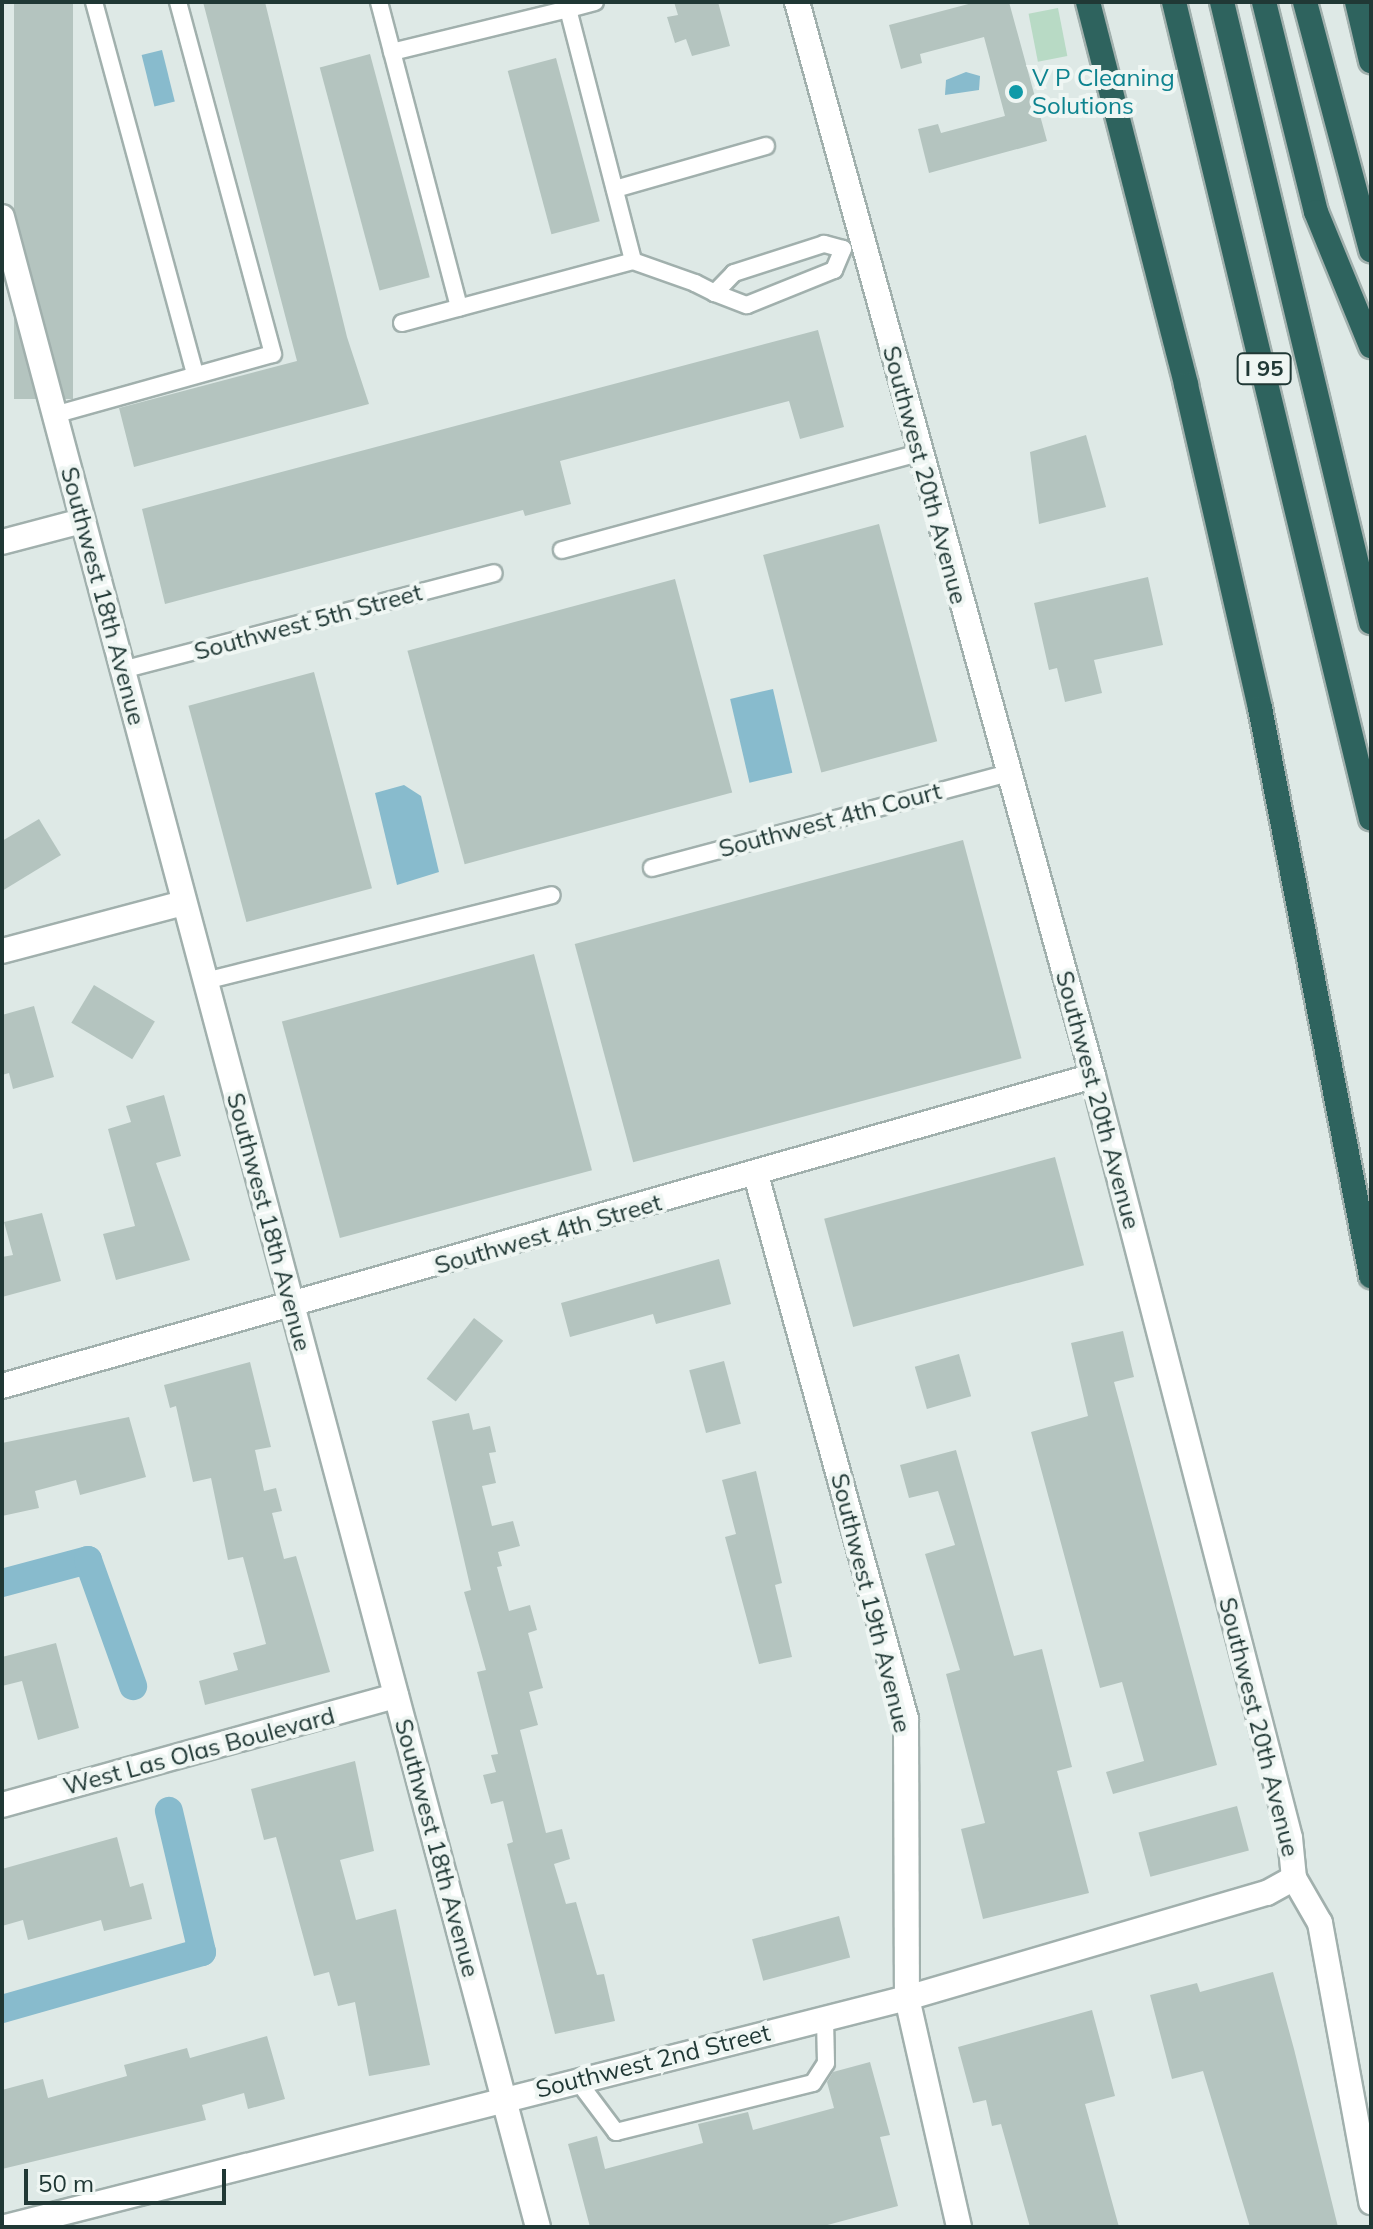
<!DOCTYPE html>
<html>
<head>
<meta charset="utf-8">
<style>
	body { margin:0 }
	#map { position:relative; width:1373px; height:2229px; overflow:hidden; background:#dee9e6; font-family:Mulish,sans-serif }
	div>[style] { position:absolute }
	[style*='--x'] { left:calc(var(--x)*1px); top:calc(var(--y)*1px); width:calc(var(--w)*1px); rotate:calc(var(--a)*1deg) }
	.green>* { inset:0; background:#b8dac5; transform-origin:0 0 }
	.water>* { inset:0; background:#88bbcd; transform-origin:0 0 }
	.canal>* { height:28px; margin:-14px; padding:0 14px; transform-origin:14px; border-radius:14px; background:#88bbcd }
	.building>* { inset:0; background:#b4c4bf; transform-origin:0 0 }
	.roads { filter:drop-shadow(2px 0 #a1b0ad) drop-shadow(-2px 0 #a1b0ad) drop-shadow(0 2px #a1b0ad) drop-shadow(0 -2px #a1b0ad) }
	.lane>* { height:16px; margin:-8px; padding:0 8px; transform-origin:8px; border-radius:8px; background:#fff }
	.street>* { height:24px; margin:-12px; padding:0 12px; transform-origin:12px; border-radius:12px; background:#fff }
	.highway>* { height:24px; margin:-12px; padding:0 12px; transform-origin:12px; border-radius:12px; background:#2e635e }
	.dots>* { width:22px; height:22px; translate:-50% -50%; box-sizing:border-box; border:4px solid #eff6f3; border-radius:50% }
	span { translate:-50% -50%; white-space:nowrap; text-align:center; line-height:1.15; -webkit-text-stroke:8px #eff6f3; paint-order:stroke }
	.shield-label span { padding:2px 6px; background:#eff6f3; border:2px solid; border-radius:6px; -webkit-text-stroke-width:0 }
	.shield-label { font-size:22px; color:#203835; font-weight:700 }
	.culture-label { font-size:24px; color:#0d838f }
	.left { translate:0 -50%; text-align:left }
	.street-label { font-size:24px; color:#203835 }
	.frame { position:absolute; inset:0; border:4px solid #203835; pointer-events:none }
	.scale { position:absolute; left:24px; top:2169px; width:202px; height:36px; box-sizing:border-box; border:4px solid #203835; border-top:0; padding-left:10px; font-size:24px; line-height:28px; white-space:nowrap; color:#203835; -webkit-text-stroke:6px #eff6f3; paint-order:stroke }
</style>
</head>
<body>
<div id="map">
	<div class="green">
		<i style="left:1058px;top:8px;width:49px;height:30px;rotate:79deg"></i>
	</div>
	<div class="water">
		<i style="left:162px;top:50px;width:53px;height:21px;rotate:76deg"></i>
		<i style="clip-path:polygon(966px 72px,980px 76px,979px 90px,945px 95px,946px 80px)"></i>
		<i style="left:773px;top:689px;width:86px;height:44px;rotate:77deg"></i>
		<i style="clip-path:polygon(404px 785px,421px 796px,439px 872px,397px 885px,375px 793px)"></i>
	</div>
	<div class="canal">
		<i style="--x:2;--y:1583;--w:89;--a:-15"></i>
		<i style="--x:88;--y:1560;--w:134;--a:70.3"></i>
		<i style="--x:2;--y:2009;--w:208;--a:-15.9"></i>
		<i style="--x:202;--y:1952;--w:145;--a:-103.2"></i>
	</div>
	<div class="building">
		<i style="left:14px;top:2px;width:59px;height:397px"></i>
		<i style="clip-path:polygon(203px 2px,265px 2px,347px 337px,369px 404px,134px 467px,119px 408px,297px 361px)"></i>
		<i style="clip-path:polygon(674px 2px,718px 2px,730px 46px,692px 56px,686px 39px,675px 43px,667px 17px,678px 15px)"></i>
		<i style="clip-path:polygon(976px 2px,1009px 2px,1047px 141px,929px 173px,918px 129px,938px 124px,941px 133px,1005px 116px,984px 37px,920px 54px,922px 63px,901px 69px,889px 25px)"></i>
		<i style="left:370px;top:54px;width:231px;height:52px;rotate:75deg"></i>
		<i style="left:556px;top:58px;width:169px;height:50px;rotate:75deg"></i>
		<i style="clip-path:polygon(818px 330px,844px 427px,800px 439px,789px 401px,560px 461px,571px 504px,525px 516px,523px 510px,165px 604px,142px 509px)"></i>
		<i style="clip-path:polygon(1086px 435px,1106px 507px,1039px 524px,1030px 452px)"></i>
		<i style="left:879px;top:524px;width:225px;height:120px;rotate:75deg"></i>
		<i style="clip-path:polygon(1148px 577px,1163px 645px,1094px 660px,1102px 693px,1065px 702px,1057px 668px,1049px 670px,1034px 603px)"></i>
		<i style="left:675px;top:579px;width:221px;height:277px;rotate:75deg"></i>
		<i style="left:314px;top:672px;width:224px;height:130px;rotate:75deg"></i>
		<i style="clip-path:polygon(39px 819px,61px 855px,2px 891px,2px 841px)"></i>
		<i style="left:963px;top:840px;width:226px;height:402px;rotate:75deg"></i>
		<i style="left:534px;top:954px;width:224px;height:261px;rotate:75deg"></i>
		<i style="left:94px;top:985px;width:71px;height:44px;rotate:31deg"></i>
		<i style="clip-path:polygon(34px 1006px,54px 1077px,13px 1089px,9px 1073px,2px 1075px,2px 1015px)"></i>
		<i style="clip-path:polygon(164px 1095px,181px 1156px,156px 1163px,190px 1260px,116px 1280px,103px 1234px,135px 1226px,108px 1129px,131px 1122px,126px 1106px)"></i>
		<i style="left:1055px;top:1157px;width:112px;height:239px;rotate:75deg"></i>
		<i style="clip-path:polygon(42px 1213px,61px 1281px,2px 1297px,2px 1257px,13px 1255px,4px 1222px)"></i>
		<i style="clip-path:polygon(719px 1259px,731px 1304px,656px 1324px,653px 1314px,570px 1337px,561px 1303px)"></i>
		<i style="left:474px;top:1318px;width:37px;height:77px;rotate:38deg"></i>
		<i style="clip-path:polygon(1123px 1331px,1134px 1377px,1114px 1382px,1217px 1765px,1113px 1794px,1106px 1772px,1144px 1761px,1122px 1682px,1100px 1688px,1031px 1432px,1088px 1416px,1071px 1343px)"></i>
		<i style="left:959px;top:1354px;width:44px;height:46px;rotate:74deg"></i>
		<i style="left:724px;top:1361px;width:65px;height:36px;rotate:75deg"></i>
		<i style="clip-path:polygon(250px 1362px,271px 1447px,255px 1450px,264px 1491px,276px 1488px,282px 1511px,272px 1513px,284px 1559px,296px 1556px,330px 1672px,205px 1705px,199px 1681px,238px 1670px,233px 1653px,266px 1644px,243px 1557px,228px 1560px,211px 1478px,193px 1482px,176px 1406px,170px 1408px,164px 1385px)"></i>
		<i style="clip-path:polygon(469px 1413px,473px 1430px,490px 1426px,496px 1452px,489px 1453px,496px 1483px,482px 1486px,492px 1526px,513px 1521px,520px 1546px,498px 1552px,502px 1566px,497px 1567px,509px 1611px,530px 1605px,537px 1630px,528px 1633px,543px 1688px,529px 1692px,538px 1725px,520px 1730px,546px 1833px,562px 1829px,570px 1859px,554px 1864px,566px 1904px,576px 1902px,597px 1975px,604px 1974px,615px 2021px,555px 2034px,507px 1844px,513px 1842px,503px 1801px,491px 1804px,483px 1775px,496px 1772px,491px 1755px,498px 1754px,477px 1672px,486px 1670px,464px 1592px,471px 1590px,432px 1421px)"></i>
		<i style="clip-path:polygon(129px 1417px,146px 1477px,80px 1495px,76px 1480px,35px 1491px,39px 1508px,2px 1516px,2px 1443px)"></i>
		<i style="clip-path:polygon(956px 1450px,1014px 1656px,1042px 1649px,1072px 1767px,1057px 1771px,1089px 1893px,983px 1919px,961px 1829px,985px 1823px,946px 1674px,960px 1670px,925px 1554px,955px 1545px,938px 1491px,909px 1498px,900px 1465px)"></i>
		<i style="clip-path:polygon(756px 1471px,782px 1583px,775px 1585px,792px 1657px,759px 1664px,725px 1537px,736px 1534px,722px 1480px)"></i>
		<i style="clip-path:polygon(56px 1643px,79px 1728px,38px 1740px,22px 1681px,2px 1686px,2px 1657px)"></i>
		<i style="clip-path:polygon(355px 1761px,374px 1851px,340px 1860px,356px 1920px,396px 1909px,430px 2065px,369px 2076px,355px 2002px,338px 2006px,329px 1972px,314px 1976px,276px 1837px,264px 1840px,251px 1789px)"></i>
		<i style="left:1237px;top:1806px;width:46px;height:102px;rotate:75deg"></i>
		<i style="clip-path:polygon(117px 1837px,130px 1887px,143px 1883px,152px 1919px,104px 1931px,101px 1920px,28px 1940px,23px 1920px,2px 1926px,2px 1869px)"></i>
		<i style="left:839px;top:1916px;width:43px;height:90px;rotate:75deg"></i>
		<i style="clip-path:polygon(1273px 1972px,1294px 2049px,1338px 2227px,1250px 2227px,1203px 2071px,1172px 2079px,1150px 1995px,1197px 1983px,1200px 1992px)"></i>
		<i style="clip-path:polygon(1092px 2010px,1115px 2096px,1085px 2104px,1119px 2227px,1030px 2227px,1001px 2124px,992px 2126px,986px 2100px,973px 2103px,958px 2047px)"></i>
		<i style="clip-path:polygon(267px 2036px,285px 2099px,248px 2109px,244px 2093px,202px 2105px,206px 2120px,2px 2169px,2px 2090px,43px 2079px,48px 2098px,127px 2076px,124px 2065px,187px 2048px,190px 2058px)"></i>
		<i style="clip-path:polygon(870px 2062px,890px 2135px,880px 2137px,898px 2206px,820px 2227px,590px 2227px,568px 2144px,597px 2136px,605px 2169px,703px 2143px,698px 2124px,748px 2112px,753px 2130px,834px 2108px,827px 2082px,833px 2072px)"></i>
	</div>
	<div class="roads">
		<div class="lane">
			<i style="--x:94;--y:2;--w:386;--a:74.8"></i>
			<i style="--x:379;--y:2;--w:316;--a:75.3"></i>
			<i style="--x:595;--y:2;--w:28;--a:165"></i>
			<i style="--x:568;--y:9;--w:260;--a:75.5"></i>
			<i style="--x:633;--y:261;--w:66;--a:19.5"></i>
			<i style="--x:695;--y:283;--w:22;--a:27"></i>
			<i style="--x:715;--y:293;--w:34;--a:21"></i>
			<i style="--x:747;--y:305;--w:94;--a:-21.9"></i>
			<i style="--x:834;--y:270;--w:23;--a:-67"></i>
			<i style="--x:843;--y:249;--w:20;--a:-165"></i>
			<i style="--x:824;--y:244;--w:95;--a:162.1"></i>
			<i style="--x:734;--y:273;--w:28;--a:134"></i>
			<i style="--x:392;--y:52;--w:181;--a:-13.7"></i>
			<i style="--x:615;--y:189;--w:157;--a:-15.9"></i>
			<i style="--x:402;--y:323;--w:239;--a:-15"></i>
			<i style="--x:54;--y:415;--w:227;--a:-15.6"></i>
			<i style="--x:273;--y:354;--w:365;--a:-105.1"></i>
			<i style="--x:562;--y:550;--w:369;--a:-15.2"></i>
			<i style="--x:122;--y:670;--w:384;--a:-14.6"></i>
			<i style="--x:652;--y:868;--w:368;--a:-14.9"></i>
			<i style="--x:205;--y:981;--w:357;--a:-13.9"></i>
			<i style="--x:577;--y:2080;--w:65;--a:53.1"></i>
			<i style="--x:616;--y:2132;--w:203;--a:-14"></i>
			<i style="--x:813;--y:2083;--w:24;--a:-57"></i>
			<i style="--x:826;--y:2063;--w:45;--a:-91.3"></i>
		</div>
		<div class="street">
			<i style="--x:797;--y:2;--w:1114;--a:74.59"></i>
			<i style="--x:1093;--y:1076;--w:787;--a:75.5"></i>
			<i style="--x:1290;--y:1838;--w:40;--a:84.3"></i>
			<i style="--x:1294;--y:1878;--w:52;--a:60"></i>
			<i style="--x:1320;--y:1923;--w:284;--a:79.6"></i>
			<i style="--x:2;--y:217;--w:2080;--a:75.07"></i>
			<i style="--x:2;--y:542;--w:83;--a:-14.7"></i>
			<i style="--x:2;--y:951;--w:188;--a:-14.8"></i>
			<i style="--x:756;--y:1175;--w:564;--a:74.58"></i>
			<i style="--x:906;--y:1719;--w:279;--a:89.8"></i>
			<i style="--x:907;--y:1998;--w:235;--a:77.2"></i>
			<i style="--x:2;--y:1386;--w:1134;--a:-15.86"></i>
			<i style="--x:2;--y:1805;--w:409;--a:-15.5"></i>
			<i style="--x:6;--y:2227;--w:930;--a:-14.26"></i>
			<i style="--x:907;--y:1998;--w:375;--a:-16.3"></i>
			<i style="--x:1267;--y:1893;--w:31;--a:-29"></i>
		</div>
		<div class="highway">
			<i style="--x:1088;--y:2;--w:395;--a:75.6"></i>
			<i style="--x:1186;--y:385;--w:331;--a:77.1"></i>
			<i style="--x:1260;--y:708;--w:579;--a:78.94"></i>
			<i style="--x:1174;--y:2;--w:840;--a:76.44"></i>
			<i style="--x:1222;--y:2;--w:638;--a:76.49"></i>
			<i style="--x:1264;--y:2;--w:216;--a:76.1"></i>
			<i style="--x:1316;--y:212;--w:145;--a:67.7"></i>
			<i style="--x:1305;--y:2;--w:257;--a:75.1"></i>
			<i style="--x:1357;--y:2;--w:61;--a:76.7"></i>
		</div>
	</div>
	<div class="dots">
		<i style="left:1016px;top:92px;background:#0f9aa8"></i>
	</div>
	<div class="shield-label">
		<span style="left:1264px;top:369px">I 95</span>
	</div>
	<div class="culture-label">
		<span class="left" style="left:1032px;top:92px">V P Cleaning<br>Solutions</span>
	</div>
	<div class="street-label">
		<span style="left:925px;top:475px;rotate:75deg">Southwest 20th Avenue</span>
		<span style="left:103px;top:596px;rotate:75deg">Southwest 18th Avenue</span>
		<span style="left:308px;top:622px;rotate:-15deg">Southwest 5th Street</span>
		<span style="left:830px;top:820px;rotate:-15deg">Southwest 4th Court</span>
		<span style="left:1098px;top:1100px;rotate:75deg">Southwest 20th Avenue</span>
		<span style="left:269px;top:1222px;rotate:75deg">Southwest 18th Avenue</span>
		<span style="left:548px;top:1234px;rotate:-16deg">Southwest 4th Street</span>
		<span style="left:871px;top:1603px;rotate:76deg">Southwest 19th Avenue</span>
		<span style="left:1259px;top:1727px;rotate:76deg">Southwest 20th Avenue</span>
		<span style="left:199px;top:1751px;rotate:-15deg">West Las Olas Boulevard</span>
		<span style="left:437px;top:1848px;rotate:75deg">Southwest 18th Avenue</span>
		<span style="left:653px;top:2061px;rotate:-14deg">Southwest 2nd Street</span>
	</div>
	<div class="frame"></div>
	<div class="scale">50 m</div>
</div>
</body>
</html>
